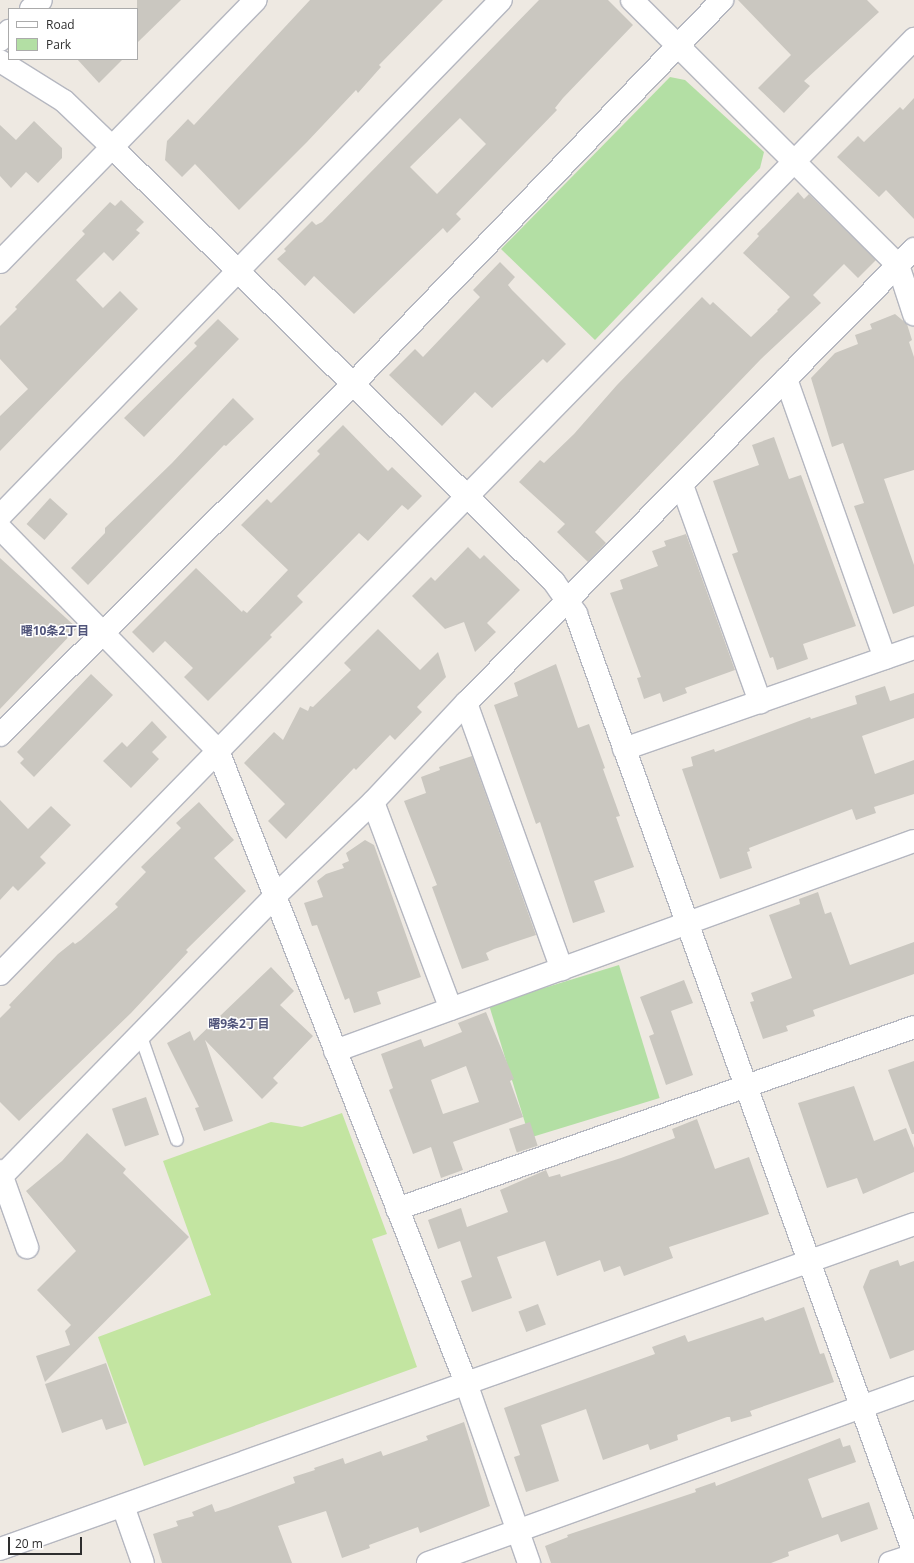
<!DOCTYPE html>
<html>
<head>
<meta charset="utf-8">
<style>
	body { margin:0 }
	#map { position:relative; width:914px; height:1563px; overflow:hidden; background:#eee9e2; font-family:"Open Sans","Noto Sans JP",sans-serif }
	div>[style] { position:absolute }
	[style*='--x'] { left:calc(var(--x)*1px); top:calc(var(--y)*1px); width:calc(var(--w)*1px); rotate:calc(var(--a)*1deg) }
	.green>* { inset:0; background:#b3dfa4; transform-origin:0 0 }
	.pitch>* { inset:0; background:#c3e5a1 }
	.building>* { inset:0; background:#cac7c0; transform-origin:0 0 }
	.roads { filter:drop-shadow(1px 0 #b5b7c0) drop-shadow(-1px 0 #b5b7c0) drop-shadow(0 1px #b5b7c0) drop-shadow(0 -1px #b5b7c0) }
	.service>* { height:12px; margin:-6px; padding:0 6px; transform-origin:6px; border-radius:6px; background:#fff }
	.minor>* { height:22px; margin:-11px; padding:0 11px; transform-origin:11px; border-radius:11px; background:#fff }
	span { translate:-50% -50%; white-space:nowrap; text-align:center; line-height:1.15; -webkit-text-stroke:3px #fff; paint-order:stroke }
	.neighbourhood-label { font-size:12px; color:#51557b; font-weight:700 }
	.legend { position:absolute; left:8px; top:8px; width:130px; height:52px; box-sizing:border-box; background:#fff; border:1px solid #ababab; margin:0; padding:5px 7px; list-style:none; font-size:12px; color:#2e2e2e }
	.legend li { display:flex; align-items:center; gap:8px; height:20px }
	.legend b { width:20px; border:1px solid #ababab }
	.scale { position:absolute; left:8px; top:1537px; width:74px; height:18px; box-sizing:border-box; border:2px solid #2e2e2e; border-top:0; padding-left:5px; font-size:12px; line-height:14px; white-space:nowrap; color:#2e2e2e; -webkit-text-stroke:3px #fff; paint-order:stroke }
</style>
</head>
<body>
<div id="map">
	<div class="green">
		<i style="clip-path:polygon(670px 77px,685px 80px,764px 152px,760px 168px,595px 340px,501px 249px)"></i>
		<i style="left:619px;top:965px;width:139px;height:136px;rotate:73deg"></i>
	</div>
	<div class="pitch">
		<i style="clip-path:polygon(342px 1113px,387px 1234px,372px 1239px,417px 1367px,144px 1466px,98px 1337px,211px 1295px,163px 1161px,271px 1122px,302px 1127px)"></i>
	</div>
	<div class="building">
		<i style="clip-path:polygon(137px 0,181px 0,137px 43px)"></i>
		<i style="clip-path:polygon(310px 0,443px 0,379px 65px,381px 67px,358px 93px,356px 90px,307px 142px,239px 210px,195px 164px,182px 177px,165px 160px,167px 141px,188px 119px,194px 125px)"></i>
		<i style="clip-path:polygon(evenodd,539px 0,608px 0,633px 25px,563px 98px,555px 108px,557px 110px,456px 214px,461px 219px,447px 233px,443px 228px,354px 314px,314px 276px,305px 286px,277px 259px,286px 251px,284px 249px,312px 221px,316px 225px,322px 222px,539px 0,460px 118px,486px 144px,437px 194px,410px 167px,460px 118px)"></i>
		<i style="clip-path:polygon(738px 0,867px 0,879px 12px,804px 81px,810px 86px,784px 113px,758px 88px,791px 55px)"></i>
		<i style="clip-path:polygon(77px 59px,123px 59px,99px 83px)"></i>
		<i style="clip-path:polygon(914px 98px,914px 219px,886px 190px,879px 197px,837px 157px,858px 136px,864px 142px,900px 107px,903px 110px)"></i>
		<i style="clip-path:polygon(34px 121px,62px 148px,62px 158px,38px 183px,26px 172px,11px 188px,0 176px,0 125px,16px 140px)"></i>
		<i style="clip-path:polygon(798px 192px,804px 199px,809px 194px,876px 260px,858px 278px,844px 264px,813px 295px,821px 303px,761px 359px,595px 532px,606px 543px,588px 562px,557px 532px,565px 524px,519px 482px,540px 460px,544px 463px,574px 434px,617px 385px,702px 297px,710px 305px,713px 302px,751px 337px,778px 311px,777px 310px,790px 297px,743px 253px,759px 236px,757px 234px)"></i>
		<i style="clip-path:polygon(121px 200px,144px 222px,136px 230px,140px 233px,113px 261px,104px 252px,76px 280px,103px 308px,120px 291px,138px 309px,0 451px,0 416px,28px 389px,0 359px,0 326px,17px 309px,15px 307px,85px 234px,82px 231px,110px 202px,115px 206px)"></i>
		<i style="clip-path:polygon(500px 262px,515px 277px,508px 285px,512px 290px,566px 344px,547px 363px,543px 359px,492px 408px,475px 392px,442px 426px,389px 375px,415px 349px,423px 357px,480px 297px,473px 290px)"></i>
		<i style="clip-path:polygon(895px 314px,907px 324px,912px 340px,909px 342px,914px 357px,914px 470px,884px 479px,914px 565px,914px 606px,893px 614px,854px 506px,864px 503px,843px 443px,832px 447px,811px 378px,835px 353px,858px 344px,855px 335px,872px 329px,870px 324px)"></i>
		<i style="clip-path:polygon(218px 319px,239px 339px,144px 437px,124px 418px,197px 346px,194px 343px)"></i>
		<i style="clip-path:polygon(233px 398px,254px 419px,226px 446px,224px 445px,88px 585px,71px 568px,105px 533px,105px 528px,172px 463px)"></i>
		<i style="clip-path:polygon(343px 425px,388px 471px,392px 467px,422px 496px,408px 510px,402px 505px,368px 541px,359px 533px,297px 596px,303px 602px,270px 635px,272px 637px,208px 701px,184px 677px,193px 668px,165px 641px,153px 653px,132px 632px,196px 568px,242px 612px,243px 610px,247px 613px,288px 570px,241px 525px,267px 499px,271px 503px,320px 454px,317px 451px)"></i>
		<i style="clip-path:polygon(774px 437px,789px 479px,801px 475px,856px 626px,803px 644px,808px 659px,777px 670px,773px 657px,770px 658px,732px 554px,738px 552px,713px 481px,759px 465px,752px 445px)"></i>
		<i style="left:50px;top:498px;width:24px;height:35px;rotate:42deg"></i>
		<i style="clip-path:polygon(686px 534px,735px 670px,685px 688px,687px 693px,663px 702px,660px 693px,644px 699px,637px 678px,641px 677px,610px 593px,623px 589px,620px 580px,658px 566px,652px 551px,666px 546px,664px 541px)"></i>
		<i style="clip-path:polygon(468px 547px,480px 559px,484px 555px,520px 590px,487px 623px,496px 632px,475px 652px,464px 622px,445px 629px,412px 596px,431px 577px,435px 581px)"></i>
		<i style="clip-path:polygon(0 558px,77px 628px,0 709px)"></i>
		<i style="clip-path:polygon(378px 629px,420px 670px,438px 652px,446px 677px,417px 707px,422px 712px,395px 740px,390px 735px,356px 770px,354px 768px,286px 839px,268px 821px,285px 804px,244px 763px,274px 732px,283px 740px,300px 707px,308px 711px,310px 706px,313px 707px,351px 670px,344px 663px)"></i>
		<i style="clip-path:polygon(556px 664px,578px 728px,589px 724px,605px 768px,603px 769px,620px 816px,616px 817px,634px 867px,594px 881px,605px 912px,573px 923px,540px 822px,536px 824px,494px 705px,518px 696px,514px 683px)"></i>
		<i style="clip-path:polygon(91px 674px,113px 695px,34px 777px,20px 763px,24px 759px,17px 752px)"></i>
		<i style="clip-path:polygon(885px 686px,890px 701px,914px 693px,914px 718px,862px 736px,875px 774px,914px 760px,914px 794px,874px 807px,876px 813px,856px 820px,852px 809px,749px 848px,750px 851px,747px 852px,752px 868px,720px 879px,682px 769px,693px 766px,691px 757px,714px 749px,715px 752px,810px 717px,811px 719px,857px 704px,855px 696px)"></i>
		<i style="clip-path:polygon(152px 721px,167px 737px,152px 752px,159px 759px,131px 788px,103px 761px,122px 742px,127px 747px)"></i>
		<i style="clip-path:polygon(472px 756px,536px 935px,494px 949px,486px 953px,489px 960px,462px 969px,432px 887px,437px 885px,404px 801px,426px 793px,421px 777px,440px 770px,439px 767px)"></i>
		<i style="clip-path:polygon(0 800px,28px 829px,51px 806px,71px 825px,40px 857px,46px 863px,18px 891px,13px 886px,0 900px)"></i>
		<i style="clip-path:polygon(199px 802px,234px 840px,214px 858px,246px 891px,186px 950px,188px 952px,131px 1013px,19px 1121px,0 1102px,0 1018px,11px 1007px,9px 1005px,58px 954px,73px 942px,75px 944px,81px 940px,118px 907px,115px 904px,146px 872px,141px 867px,181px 828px,176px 823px)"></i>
		<i style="clip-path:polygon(365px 840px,374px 845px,421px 977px,377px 992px,381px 1004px,354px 1013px,349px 998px,345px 1000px,317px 925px,312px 926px,304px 903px,323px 897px,317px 881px,326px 874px,344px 868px,342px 864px,349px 861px,346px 853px)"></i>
		<i style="clip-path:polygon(818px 892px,825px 914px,831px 912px,850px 965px,914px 942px,914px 974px,813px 1010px,815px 1016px,786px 1026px,788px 1031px,763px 1039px,750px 1002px,754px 1001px,751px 993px,792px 978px,769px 915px,800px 904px,799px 899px)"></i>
		<i style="clip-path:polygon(271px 967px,294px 991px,280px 1005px,313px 1036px,273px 1078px,278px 1083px,262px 1099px,205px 1040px,233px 1121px,204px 1131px,195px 1108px,199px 1107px,167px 1043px,190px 1031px,194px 1041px)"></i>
		<i style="clip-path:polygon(684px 980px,693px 1003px,671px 1011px,693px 1075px,666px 1085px,649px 1036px,654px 1034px,640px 997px)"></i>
		<i style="clip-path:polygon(evenodd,486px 1012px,514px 1079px,510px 1081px,523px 1117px,453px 1142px,463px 1170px,441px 1178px,431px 1147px,413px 1154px,389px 1090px,393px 1088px,381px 1054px,421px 1039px,424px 1047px,462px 1032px,458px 1023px,486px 1012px,466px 1066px,479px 1102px,443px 1114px,431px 1080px,466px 1066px)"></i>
		<i style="clip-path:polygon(914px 1061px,914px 1134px,912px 1134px,888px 1070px)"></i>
		<i style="clip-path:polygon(854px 1086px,874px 1141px,906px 1128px,914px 1148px,914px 1172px,863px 1194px,857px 1178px,827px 1188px,798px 1103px)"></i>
		<i style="left:146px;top:1097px;width:40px;height:36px;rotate:71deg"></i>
		<i style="clip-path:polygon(697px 1119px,715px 1169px,749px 1157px,769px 1214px,669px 1247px,673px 1258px,624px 1276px,620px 1266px,604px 1272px,600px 1260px,557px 1276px,545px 1241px,497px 1257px,512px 1298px,472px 1312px,461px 1281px,472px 1277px,460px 1241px,438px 1249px,428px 1220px,461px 1208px,467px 1227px,508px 1212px,500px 1190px,546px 1170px,549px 1177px,560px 1174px,561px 1177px,621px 1158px,675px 1138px,672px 1129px)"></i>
		<i style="left:530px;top:1122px;width:25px;height:22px;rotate:72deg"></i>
		<i style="clip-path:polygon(87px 1133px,126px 1169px,123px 1173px,189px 1237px,45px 1382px,36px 1356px,70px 1345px,65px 1331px,71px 1325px,37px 1290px,76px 1251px,26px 1191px,62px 1161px)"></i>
		<i style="clip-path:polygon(898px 1260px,900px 1266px,914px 1261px,914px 1350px,890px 1359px,863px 1287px,870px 1270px)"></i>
		<i style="left:538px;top:1304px;width:22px;height:21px;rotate:69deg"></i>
		<i style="clip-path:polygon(804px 1307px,820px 1354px,824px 1353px,834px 1382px,750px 1411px,752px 1416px,731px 1422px,730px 1417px,727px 1417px,677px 1435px,678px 1440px,650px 1450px,648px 1444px,603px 1460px,586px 1409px,541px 1425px,559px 1481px,526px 1492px,514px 1457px,520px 1455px,504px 1408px,655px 1354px,652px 1347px,685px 1335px,688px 1342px,763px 1317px,765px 1321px)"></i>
		<i style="clip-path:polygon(106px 1363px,127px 1423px,106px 1430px,102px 1419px,62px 1433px,45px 1384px)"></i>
		<i style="clip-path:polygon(464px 1422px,490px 1506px,420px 1533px,418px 1527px,369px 1545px,370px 1548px,342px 1558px,326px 1511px,278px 1526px,292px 1563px,162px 1563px,153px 1534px,178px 1526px,176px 1521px,194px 1516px,192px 1512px,212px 1504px,215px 1512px,228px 1508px,295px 1483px,293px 1477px,315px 1470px,314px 1468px,343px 1458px,345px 1464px,381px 1451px,383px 1456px,428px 1440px,426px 1436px)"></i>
		<i style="clip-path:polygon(840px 1438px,843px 1447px,850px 1445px,856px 1462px,808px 1479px,822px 1518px,869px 1502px,878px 1529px,841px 1542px,838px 1534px,788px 1552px,789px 1556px,771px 1563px,551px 1563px,545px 1546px,568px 1537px,567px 1535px,696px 1492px,695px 1489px,715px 1482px,716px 1486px)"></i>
	</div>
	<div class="roads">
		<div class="service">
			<i style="--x:140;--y:1034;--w:112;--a:70.8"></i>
		</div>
		<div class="minor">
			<i style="--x:632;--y:0;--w:375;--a:44.9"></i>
			<i style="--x:898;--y:265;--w:52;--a:71.9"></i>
			<i style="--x:31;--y:9;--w:13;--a:-42"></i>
			<i style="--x:0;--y:40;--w:13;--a:-45"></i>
			<i style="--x:0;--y:61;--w:75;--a:32"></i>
			<i style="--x:64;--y:101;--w:66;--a:43.8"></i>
			<i style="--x:112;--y:147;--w:620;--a:44.54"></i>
			<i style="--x:554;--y:582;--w:39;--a:55"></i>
			<i style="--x:576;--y:614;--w:998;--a:70.2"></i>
			<i style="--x:0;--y:262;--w:366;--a:-45.7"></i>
			<i style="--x:786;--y:379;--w:296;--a:70.5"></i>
			<i style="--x:682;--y:485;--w:231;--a:70.2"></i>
			<i style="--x:0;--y:516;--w:719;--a:-45.85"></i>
			<i style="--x:0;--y:528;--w:312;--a:45.6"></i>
			<i style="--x:218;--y:751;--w:679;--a:68.57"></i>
			<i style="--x:466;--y:1383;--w:191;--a:70.7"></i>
			<i style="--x:466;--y:703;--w:283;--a:70.2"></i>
			<i style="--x:0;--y:735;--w:498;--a:-44.8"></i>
			<i style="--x:353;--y:384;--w:533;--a:-46.14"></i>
			<i style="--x:624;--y:749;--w:307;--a:-19.2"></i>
			<i style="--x:373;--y:802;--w:221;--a:69.4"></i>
			<i style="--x:0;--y:974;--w:1308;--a:-45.65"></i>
			<i style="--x:335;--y:1051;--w:616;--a:-19.94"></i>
			<i style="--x:0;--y:1171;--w:81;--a:70.4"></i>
			<i style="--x:2;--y:1176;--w:391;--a:-45.7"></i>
			<i style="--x:275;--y:896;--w:136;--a:-43.8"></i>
			<i style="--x:373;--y:802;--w:136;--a:-46.8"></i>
			<i style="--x:466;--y:703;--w:638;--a:-45.38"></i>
			<i style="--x:397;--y:1209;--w:548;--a:-19.39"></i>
			<i style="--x:123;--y:1506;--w:60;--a:70.7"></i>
			<i style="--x:0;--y:1549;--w:970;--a:-19.57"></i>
			<i style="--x:428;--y:1563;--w:517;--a:-19.8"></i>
			<i style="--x:890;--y:1563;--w:25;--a:-18"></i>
		</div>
	</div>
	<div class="neighbourhood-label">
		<span style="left:55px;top:631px">曙10条2丁目</span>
		<span style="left:239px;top:1024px">曙9条2丁目</span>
	</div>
	<ul class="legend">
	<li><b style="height:5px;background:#fff"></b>Road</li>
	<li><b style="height:11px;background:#b3dfa4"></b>Park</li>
	</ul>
	<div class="scale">20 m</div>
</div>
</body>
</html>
